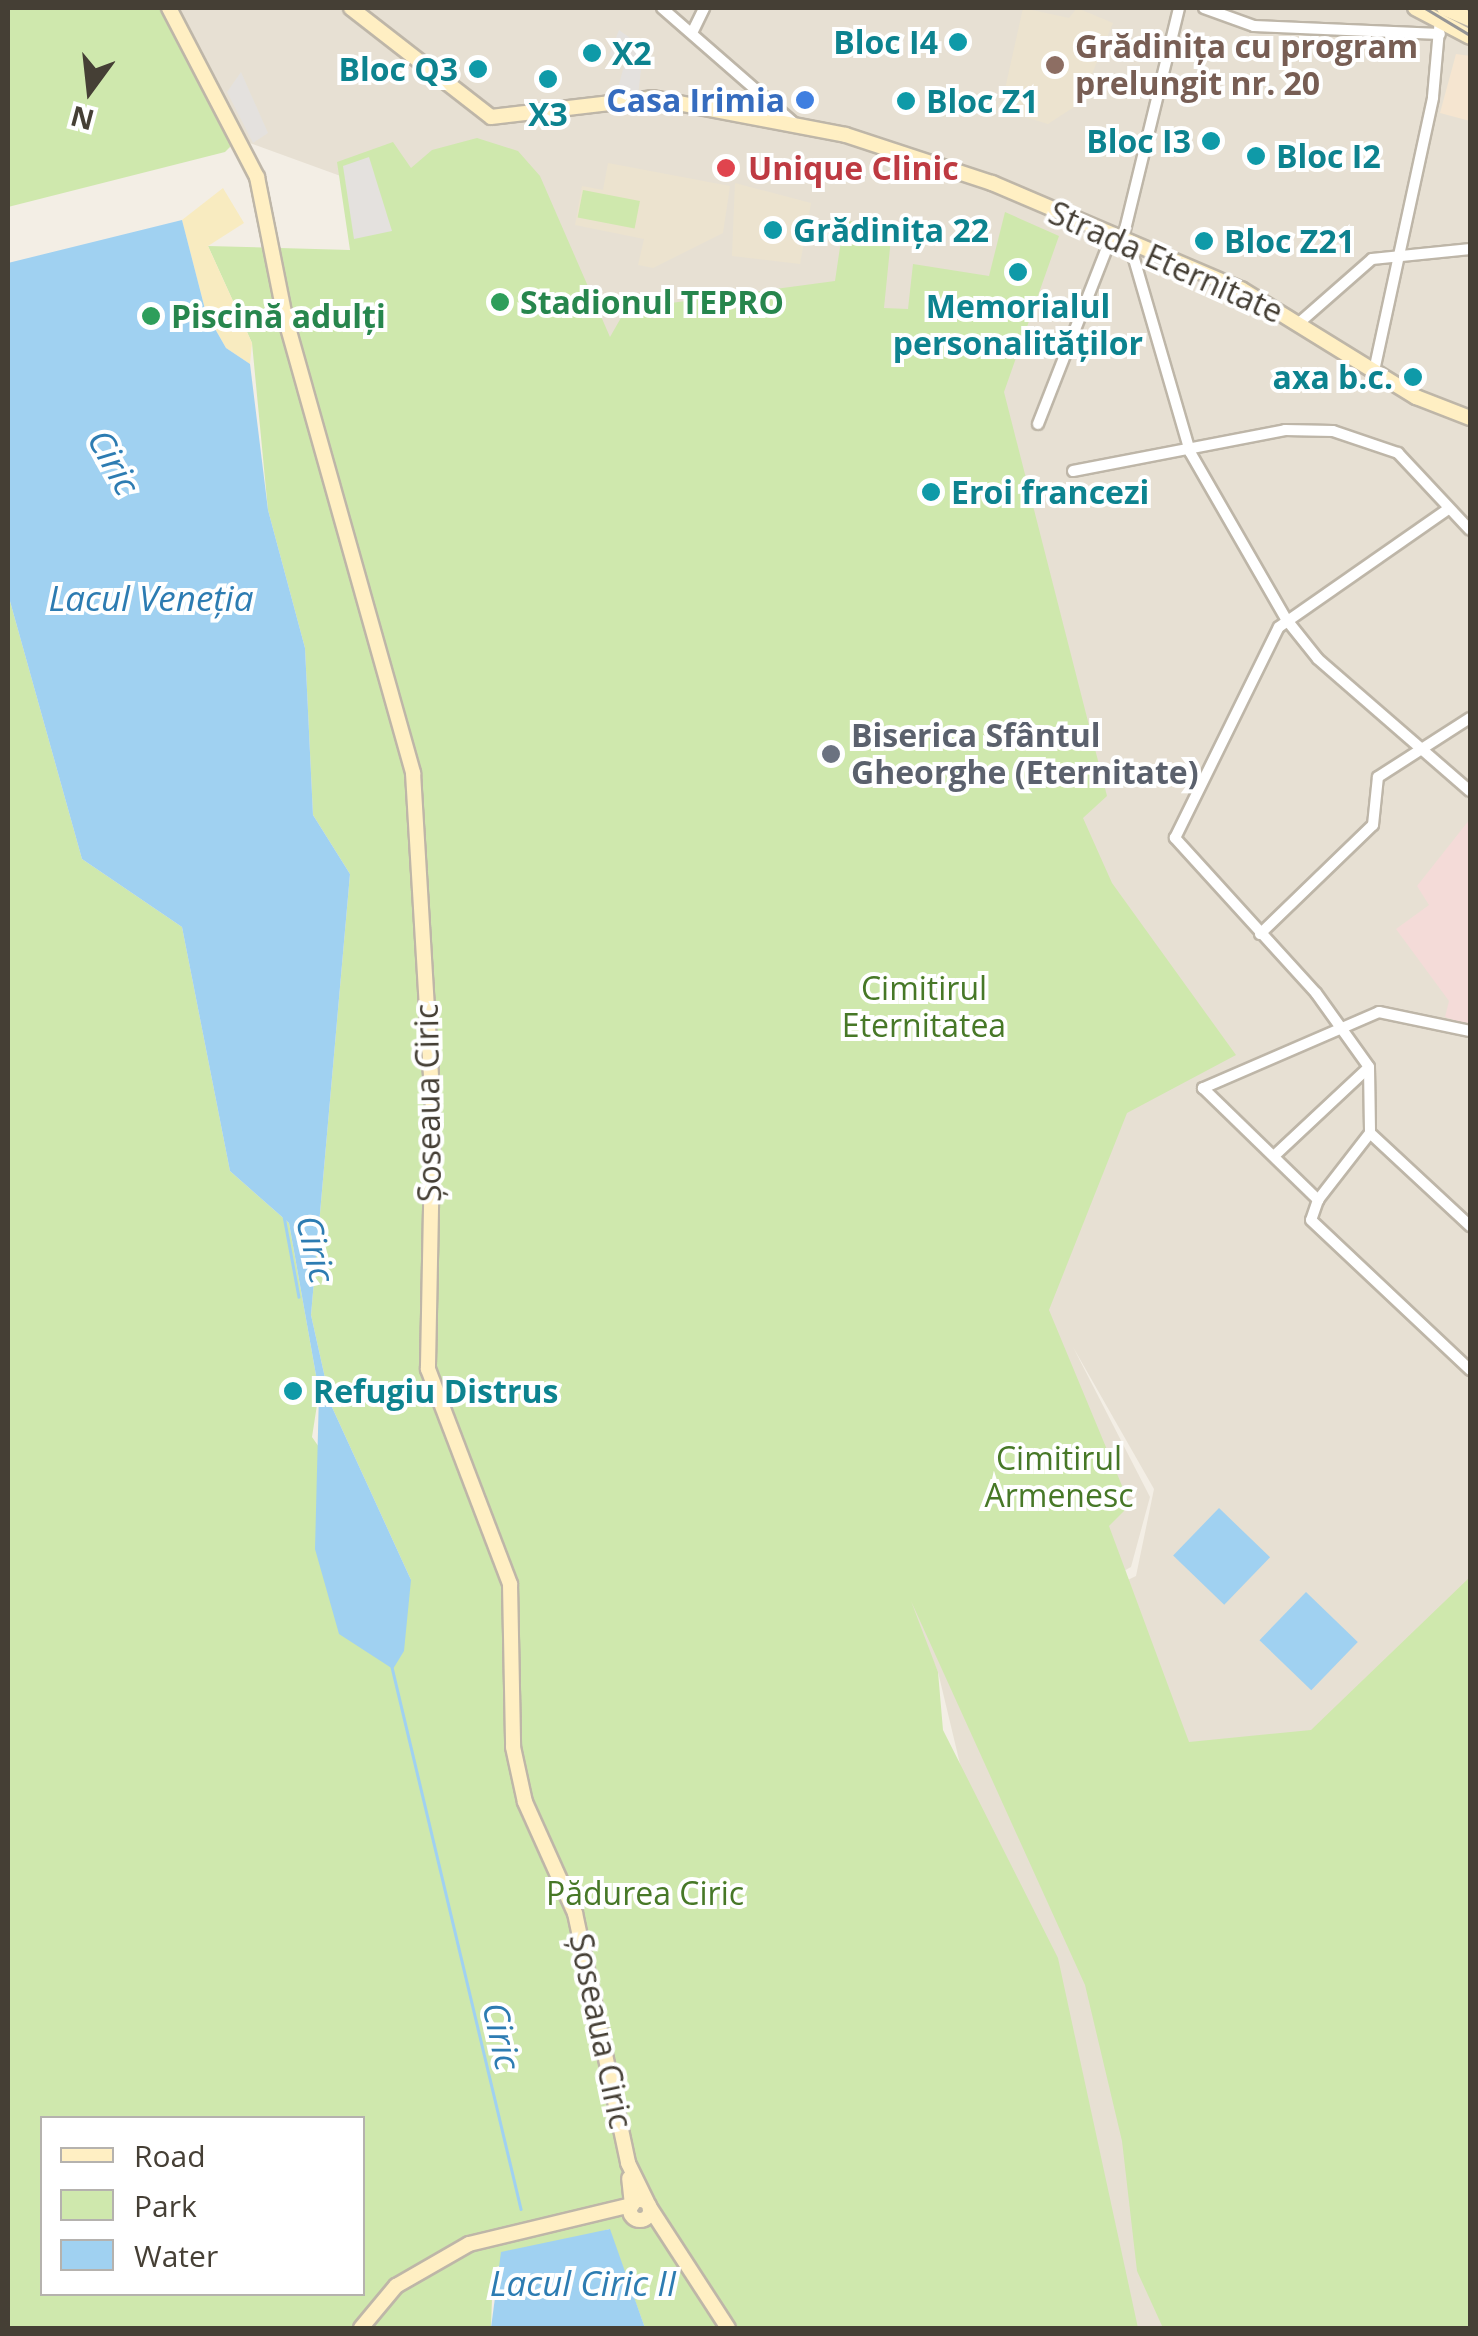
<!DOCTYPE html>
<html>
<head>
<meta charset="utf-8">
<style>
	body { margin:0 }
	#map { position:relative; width:1478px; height:2336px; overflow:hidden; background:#f3eee5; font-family:"Open Sans",sans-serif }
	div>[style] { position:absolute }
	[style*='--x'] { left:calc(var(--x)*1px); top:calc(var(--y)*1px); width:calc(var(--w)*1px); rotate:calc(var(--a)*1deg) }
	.residential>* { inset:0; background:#e7e0d3 }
	.commercial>* { inset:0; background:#f5e5d0 }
	.education>* { inset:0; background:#ece3cf }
	.medical>* { inset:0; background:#f4dbd8 }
	.green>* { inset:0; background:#cfe8ad; transform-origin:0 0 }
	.sand>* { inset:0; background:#f8ebc0 }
	.parking>* { inset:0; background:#e4e1de }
	.water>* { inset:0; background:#a0d1f1; transform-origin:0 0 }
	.stream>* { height:2.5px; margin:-1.25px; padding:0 1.25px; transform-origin:1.25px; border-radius:1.25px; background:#a0d1f1 }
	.roads { filter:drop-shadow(2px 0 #beb6a8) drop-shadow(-2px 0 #beb6a8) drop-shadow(0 2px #beb6a8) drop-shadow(0 -2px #beb6a8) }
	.street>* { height:10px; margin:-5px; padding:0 5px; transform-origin:5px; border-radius:5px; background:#fff }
	.secondary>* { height:14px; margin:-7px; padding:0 7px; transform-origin:7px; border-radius:7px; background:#ffefc3 }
	.secondary>.ring { margin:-7px; padding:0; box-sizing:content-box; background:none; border:14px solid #ffefc3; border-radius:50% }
	.tram>* { height:2.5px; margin:-1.25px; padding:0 1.25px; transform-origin:1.25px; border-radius:1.25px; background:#959595 }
	.dots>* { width:28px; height:28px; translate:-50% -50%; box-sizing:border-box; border:5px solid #fff; border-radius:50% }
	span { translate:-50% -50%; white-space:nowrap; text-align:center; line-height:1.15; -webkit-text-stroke:8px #fff; paint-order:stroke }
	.culture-label { font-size:32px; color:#0d838f; font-weight:700 }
	.right { translate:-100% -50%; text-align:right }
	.left { translate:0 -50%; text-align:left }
	.education-label { font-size:32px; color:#785e54; font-weight:700 }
	.shop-label { font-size:32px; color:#366cbe; font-weight:700 }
	.health-label { font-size:32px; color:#be3a42; font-weight:700 }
	.street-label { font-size:32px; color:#453f35 }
	.leisure-label { font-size:32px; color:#27864d; font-weight:700 }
	.worship-label { font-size:32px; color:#5b616d; font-weight:700 }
	.park-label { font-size:32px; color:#477827 }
	.water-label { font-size:35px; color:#2d7cb2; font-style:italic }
	.frame { position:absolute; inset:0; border:10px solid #453f35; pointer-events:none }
	.legend { position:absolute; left:40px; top:2116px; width:325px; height:180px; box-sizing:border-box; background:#fff; border:2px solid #b5b2ae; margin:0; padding:12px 18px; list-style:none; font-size:30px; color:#453f35 }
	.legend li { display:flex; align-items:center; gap:20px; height:50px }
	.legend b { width:50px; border:2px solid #b5b2ae }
	.north { position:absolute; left:40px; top:40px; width:100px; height:100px; -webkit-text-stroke:8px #fff; paint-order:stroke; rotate:195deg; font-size:28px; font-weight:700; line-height:40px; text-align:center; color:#453f35 }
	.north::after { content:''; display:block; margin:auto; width:35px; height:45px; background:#453f35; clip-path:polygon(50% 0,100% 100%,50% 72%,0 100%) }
</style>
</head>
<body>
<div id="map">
	<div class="residential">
		<i style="clip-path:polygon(evenodd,169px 8px,1470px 8px,1470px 2328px,1095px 2328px,938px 1672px,711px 1140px,379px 190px,247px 142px,169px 8px,1073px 1347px,1154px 1489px,1136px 1576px,968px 1658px,1131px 1567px,1150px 1497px,1073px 1347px)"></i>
	</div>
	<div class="commercial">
		<i style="clip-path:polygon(1456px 54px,1470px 56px,1470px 121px,1440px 113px)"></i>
	</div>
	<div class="education">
		<i style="clip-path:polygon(1023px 8px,1069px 18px,1077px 8px,1113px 23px,1080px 103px,1048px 124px,1010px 112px,1005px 89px)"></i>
		<i style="clip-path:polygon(608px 163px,730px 186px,723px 233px,653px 268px,638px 265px,644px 239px,575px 225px,582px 186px,603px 190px)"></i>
		<i style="clip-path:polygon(735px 183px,811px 203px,800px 264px,732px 256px)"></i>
	</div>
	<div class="medical">
		<i style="clip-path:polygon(1470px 819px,1470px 1026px,1445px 1017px,1449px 1001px,1396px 929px,1429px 905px,1417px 886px)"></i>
	</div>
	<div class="green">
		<i style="clip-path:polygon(8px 8px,161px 8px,235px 142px,225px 152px,8px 207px)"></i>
		<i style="clip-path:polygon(evenodd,477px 138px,518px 151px,540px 176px,610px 337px,626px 309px,835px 281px,844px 220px,892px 228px,884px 308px,908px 309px,913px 264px,989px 276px,1005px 212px,1059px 236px,1004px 392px,1107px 796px,1083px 818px,1112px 883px,1236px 1055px,1127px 1113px,1049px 1310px,1130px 1505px,1109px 1526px,1189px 1742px,1311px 1730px,1470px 1577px,1470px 2328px,1163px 2328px,1137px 2271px,1122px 2141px,1085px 1985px,911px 1601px,938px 1672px,943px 1730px,1058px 1958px,1138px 2328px,645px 2328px,609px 2229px,493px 2268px,491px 2328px,8px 2328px,8px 594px,82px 859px,182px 927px,230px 1171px,289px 1223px,319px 1392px,312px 1437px,411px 1580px,331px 1405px,311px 1315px,350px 874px,313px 815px,305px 648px,268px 510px,252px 343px,208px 246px,350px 250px,337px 162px,393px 142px,411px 168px,432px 150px,477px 138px,42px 2118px,362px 2118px,362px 2294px,42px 2294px,42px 2118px)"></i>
		<i style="left:583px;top:190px;width:58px;height:28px;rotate:11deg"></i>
	</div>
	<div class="sand">
		<i style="clip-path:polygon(223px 188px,244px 223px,208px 246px,252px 343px,250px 364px,226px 348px,206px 313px,182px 220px)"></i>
	</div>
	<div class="parking">
		<i style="clip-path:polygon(619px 30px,644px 48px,636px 62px,625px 61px,641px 69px,636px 114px,611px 114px,625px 62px,609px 55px)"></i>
		<i style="clip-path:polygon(241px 72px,268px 133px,253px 143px,227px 92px)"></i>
		<i style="clip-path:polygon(369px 157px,392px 231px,354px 239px,343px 166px)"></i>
	</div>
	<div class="water">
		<i style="clip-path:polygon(182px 220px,206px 313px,226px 348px,250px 364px,268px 510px,305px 648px,313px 815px,350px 874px,311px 1315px,331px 1405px,411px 1580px,404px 1651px,393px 1669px,339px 1634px,315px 1549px,319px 1392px,289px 1223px,230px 1171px,182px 927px,82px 859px,8px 594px,8px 263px)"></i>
		<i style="left:1219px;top:1508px;width:71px;height:66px;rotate:44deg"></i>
		<i style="left:1306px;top:1592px;width:72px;height:67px;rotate:44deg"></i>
		<i style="clip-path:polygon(610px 2229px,645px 2328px,491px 2328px,501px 2252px)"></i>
	</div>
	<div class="stream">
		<i style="--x:284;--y:1216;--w:82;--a:79.5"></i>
		<i style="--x:392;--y:1667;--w:557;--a:76.61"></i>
	</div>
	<div class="roads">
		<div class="street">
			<i style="--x:662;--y:8;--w:175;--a:41.1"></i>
			<i style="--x:1204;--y:8;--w:53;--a:19.8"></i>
			<i style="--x:1254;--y:26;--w:186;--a:2.5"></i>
			<i style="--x:692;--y:33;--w:28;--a:-64"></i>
			<i style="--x:1122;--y:242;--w:241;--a:-76.3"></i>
			<i style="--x:1130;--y:245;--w:216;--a:73.8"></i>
			<i style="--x:1190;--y:452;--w:193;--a:60.1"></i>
			<i style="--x:1286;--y:619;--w:51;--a:51.3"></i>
			<i style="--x:1318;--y:659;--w:201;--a:41"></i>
			<i style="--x:1299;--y:323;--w:97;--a:-41.2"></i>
			<i style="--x:1372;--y:259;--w:99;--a:-5.8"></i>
			<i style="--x:1374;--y:371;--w:280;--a:-77.8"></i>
			<i style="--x:1433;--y:97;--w:78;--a:-84.9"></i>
			<i style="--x:1038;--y:424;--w:200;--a:-68.6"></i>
			<i style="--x:1073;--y:471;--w:216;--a:-10.9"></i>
			<i style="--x:1285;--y:430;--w:48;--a:1.2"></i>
			<i style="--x:1333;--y:431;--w:69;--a:18.7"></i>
			<i style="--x:1398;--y:453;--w:105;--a:46.9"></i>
			<i style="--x:1260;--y:934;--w:157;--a:-44"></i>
			<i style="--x:1373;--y:825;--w:48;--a:-84.1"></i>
			<i style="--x:1378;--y:777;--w:109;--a:-32.7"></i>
			<i style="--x:1470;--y:1031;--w:93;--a:-168.2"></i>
			<i style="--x:1379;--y:1012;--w:192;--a:156.6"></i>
			<i style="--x:1203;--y:1088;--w:161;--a:44.2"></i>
			<i style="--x:1318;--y:1200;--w:21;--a:109"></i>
			<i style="--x:1311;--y:1220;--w:219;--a:43.3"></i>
			<i style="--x:1369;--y:1067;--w:91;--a:-125.6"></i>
			<i style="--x:1316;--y:993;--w:210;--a:-132.3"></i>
			<i style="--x:1175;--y:838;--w:235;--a:-63.8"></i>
			<i style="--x:1279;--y:627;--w:205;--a:-34.9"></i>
			<i style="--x:1369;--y:1067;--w:66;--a:89.1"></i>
			<i style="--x:1370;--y:1133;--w:137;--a:42.9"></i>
			<i style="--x:1274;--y:1156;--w:129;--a:-43.1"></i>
			<i style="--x:1318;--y:1200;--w:85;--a:-52.2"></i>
		</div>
		<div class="secondary">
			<i style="--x:169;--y:8;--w:191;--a:62.5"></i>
			<i style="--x:257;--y:177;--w:143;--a:78.7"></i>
			<i style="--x:285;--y:317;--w:474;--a:74.3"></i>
			<i style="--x:413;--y:773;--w:333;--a:86.6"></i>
			<i style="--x:433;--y:1105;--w:264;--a:91.1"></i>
			<i style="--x:428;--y:1369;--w:230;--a:69.1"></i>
			<i style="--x:510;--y:1584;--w:163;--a:88.9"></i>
			<i style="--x:513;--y:1747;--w:56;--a:77.7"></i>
			<i style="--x:525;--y:1802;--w:122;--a:65.8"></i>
			<i style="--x:575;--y:1913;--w:256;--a:78"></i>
			<i style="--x:628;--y:2163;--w:43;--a:64"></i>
			<i style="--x:351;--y:8;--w:177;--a:37.9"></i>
			<i style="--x:491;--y:117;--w:162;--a:-6.7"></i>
			<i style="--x:652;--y:98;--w:197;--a:10.8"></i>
			<i style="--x:846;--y:135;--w:154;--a:18.2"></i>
			<i style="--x:992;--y:183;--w:271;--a:23.1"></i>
			<i style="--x:1241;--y:289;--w:206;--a:31.7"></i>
			<i style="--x:1416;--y:397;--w:58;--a:21.3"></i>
			<i style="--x:1415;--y:8;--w:62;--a:27.8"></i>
			<i style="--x:1444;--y:8;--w:28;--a:23"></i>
			<i class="ring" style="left:630px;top:2200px;width:6px;height:6px"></i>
			<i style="--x:650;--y:2208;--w:143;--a:57"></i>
			<i style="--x:361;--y:2328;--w:55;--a:-50.2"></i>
			<i style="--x:396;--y:2286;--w:84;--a:-29.9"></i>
			<i style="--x:469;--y:2244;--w:168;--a:-13.5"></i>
			<i style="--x:632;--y:2205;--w:27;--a:-96"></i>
		</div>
	</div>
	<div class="tram">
		<i style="--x:1425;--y:8;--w:52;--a:31"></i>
	</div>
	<div class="dots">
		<i style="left:958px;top:42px;background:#0f9aa8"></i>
		<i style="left:592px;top:53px;background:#0f9aa8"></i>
		<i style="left:1055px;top:65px;background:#8d6e63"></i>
		<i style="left:478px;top:69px;background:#0f9aa8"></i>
		<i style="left:548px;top:79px;background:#0f9aa8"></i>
		<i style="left:805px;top:100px;background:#3f7fe0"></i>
		<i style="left:906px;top:101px;background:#0f9aa8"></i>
		<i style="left:1211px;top:141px;background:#0f9aa8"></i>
		<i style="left:1256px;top:156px;background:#0f9aa8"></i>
		<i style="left:726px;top:168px;background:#e0444e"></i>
		<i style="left:773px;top:230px;background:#0f9aa8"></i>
		<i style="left:1204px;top:241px;background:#0f9aa8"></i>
		<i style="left:1018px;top:272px;background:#0f9aa8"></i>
		<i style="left:500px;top:302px;background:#2e9e5b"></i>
		<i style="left:151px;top:316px;background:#2e9e5b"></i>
		<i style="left:1413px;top:377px;background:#0f9aa8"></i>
		<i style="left:931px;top:492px;background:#0f9aa8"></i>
		<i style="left:831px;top:754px;background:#6b7280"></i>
		<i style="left:293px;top:1391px;background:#0f9aa8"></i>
	</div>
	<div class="culture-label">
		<span class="right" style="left:938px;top:42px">Bloc I4</span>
		<span class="left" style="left:612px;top:53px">X2</span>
		<span class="right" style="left:458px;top:69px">Bloc Q3</span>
		<span class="left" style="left:926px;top:101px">Bloc Z1</span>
		<span style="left:548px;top:114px">X3</span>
		<span class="right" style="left:1191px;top:141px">Bloc I3</span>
		<span class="left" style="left:1276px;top:156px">Bloc I2</span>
		<span class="left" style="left:793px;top:230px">Grădinița 22</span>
		<span class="left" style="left:1224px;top:241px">Bloc Z21</span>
		<span style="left:1018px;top:325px">Memorialul<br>personalităților</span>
		<span class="right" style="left:1393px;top:377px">axa b.c.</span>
		<span class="left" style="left:951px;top:492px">Eroi francezi</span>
		<span class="left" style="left:313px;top:1391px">Refugiu Distrus</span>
	</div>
	<div class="education-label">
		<span class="left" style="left:1075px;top:65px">Grădinița cu program<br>prelungit nr. 20</span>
	</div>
	<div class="shop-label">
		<span class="right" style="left:785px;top:100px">Casa Irimia</span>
	</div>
	<div class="health-label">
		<span class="left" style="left:748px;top:168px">Unique Clinic</span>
	</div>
	<div class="street-label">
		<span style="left:1166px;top:262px;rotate:24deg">Strada Eternitate</span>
		<span style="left:428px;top:1103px;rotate:-91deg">Șoseaua Ciric</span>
		<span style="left:601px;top:2031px;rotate:78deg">Șoseaua Ciric</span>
	</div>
	<div class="leisure-label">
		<span class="left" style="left:520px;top:302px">Stadionul TEPRO</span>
		<span class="left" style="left:171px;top:316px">Piscină adulți</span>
	</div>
	<div class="worship-label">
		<span class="left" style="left:851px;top:754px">Biserica Sfântul<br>Gheorghe (Eternitate)</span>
	</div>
	<div class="park-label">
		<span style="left:924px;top:1007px">Cimitirul<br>Eternitatea</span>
		<span style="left:1059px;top:1477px">Cimitirul<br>Armenesc</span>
		<span style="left:645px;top:1893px">Pădurea Ciric</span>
	</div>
	<div class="water-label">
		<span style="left:114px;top:462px;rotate:61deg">Ciric</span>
		<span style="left:151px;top:598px">Lacul Veneția</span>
		<span style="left:316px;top:1249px;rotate:77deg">Ciric</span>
		<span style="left:502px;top:2036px;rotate:78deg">Ciric</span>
		<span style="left:583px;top:2283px">Lacul Ciric II</span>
	</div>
	<div class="frame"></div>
	<ul class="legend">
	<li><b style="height:12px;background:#ffefc3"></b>Road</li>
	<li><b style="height:28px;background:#cfe8ad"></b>Park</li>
	<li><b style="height:28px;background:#a0d1f1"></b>Water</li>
	</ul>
	<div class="north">N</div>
</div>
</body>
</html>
